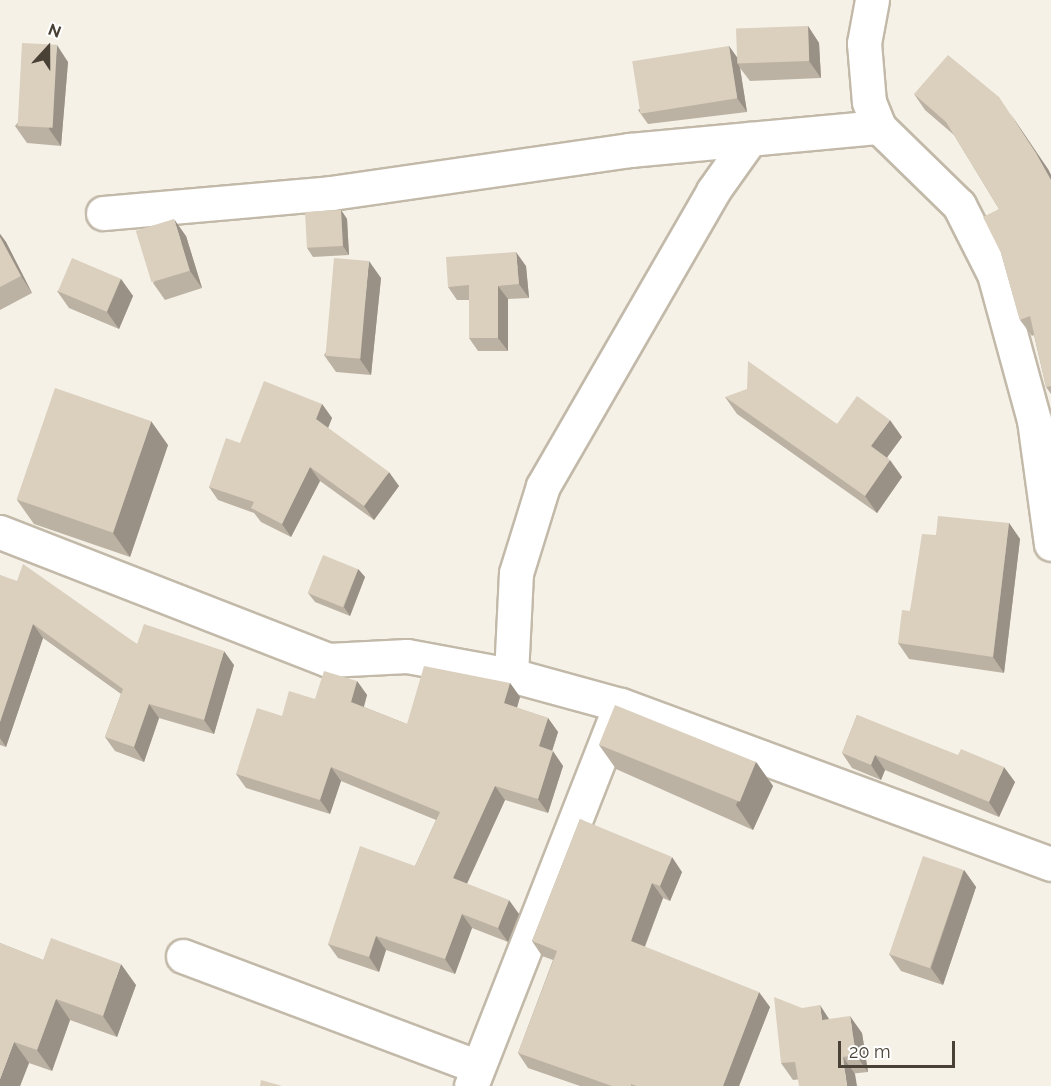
<!DOCTYPE html>
<html>
<head>
<meta charset="utf-8">
<style>
	body { margin:0 }
	#map { position:relative; width:1051px; height:1086px; overflow:hidden; background:#f5f1e7; font-family:Raleway,sans-serif }
	div>[style] { position:absolute }
	[style*='--x'] { left:calc(var(--x)*1px); top:calc(var(--y)*1px); width:calc(var(--w)*1px); rotate:calc(var(--a)*1deg) }
	.roads { filter:drop-shadow(2px 0 #c2b9a9) drop-shadow(-2px 0 #c2b9a9) drop-shadow(0 2px #c2b9a9) drop-shadow(0 -2px #c2b9a9) }
	.minor>* { height:33px; margin:-16.5px; padding:0 16.5px; transform-origin:16.5px; border-radius:16.5px; background:#fff }
	.wall>* { inset:0; background:#bcb2a3 }
	.shaded-wall>* { inset:0; background:#999185 }
	.building>* { inset:0; background:#dbcfbe; transform-origin:0 0 }
	span { translate:-50% -50%; white-space:nowrap; text-align:center; line-height:1.15; -webkit-text-stroke:4.5px #fff; paint-order:stroke }
	.north { position:absolute; left:18px; top:18px; width:60px; height:60px; -webkit-text-stroke:4px #fff; paint-order:stroke; rotate:21deg; font-size:16px; font-weight:700; line-height:24px; text-align:center; color:#494135 }
	.north::after { content:''; display:block; margin:auto; width:21px; height:27px; background:#494135; clip-path:polygon(50% 0,100% 100%,50% 72%,0 100%) }
	.scale { position:absolute; left:838px; top:1041px; width:117px; height:27px; box-sizing:border-box; border:3px solid #494135; border-top:0; padding-left:8px; font-size:18px; line-height:21px; white-space:nowrap; color:#494135; -webkit-text-stroke:4px #fff; paint-order:stroke }
</style>
</head>
<body>
<div id="map">
	<div class="roads">
		<div class="minor">
			<i style="--x:872;--y:0;--w:44;--a:100.5"></i>
			<i style="--x:864;--y:43;--w:59;--a:85.2"></i>
			<i style="--x:869;--y:102;--w:27;--a:68"></i>
			<i style="--x:879;--y:127;--w:112;--a:44.3"></i>
			<i style="--x:959;--y:205;--w:77;--a:63.1"></i>
			<i style="--x:994;--y:274;--w:151;--a:74.7"></i>
			<i style="--x:1034;--y:420;--w:125;--a:82.2"></i>
			<i style="--x:103;--y:213;--w:229;--a:-5"></i>
			<i style="--x:331;--y:193;--w:302;--a:-8.2"></i>
			<i style="--x:630;--y:150;--w:250;--a:-5.3"></i>
			<i style="--x:0;--y:532;--w:352;--a:21.3"></i>
			<i style="--x:328;--y:660;--w:79;--a:-2.9"></i>
			<i style="--x:407;--y:656;--w:106;--a:10.4"></i>
			<i style="--x:511;--y:675;--w:114;--a:15.3"></i>
			<i style="--x:621;--y:705;--w:458;--a:20.3"></i>
			<i style="--x:511;--y:675;--w:102;--a:-87.2"></i>
			<i style="--x:516;--y:573;--w:91;--a:-72.8"></i>
			<i style="--x:543;--y:486;--w:340;--a:-60"></i>
			<i style="--x:713;--y:191;--w:64;--a:-54.6"></i>
			<i style="--x:183;--y:956;--w:315;--a:20.6"></i>
			<i style="--x:471;--y:1086;--w:405;--a:-68.6"></i>
		</div>
	</div>
	<div class="wall">
		<i style="clip-path:polygon(808px 26px,819px 43px,821px 78px,750px 81px,740px 68px,747px 112px,648px 124px,638px 110px,729px 46px,737px 58px)"></i>
		<i style="clip-path:polygon(68px 62px,61px 146px,27px 143px,15px 126px)"></i>
		<i style="clip-path:polygon(914px 94px,1048px 169px,1051px 175px,1051px 394px,1046px 387px,1034px 335px,1032px 336px,1020px 320px,1001px 253px,999px 209px,954px 135px,925px 110px)"></i>
		<i style="clip-path:polygon(341px 210px,347px 219px,349px 255px,313px 257px,307px 248px)"></i>
		<i style="clip-path:polygon(0 234px,6px 242px,32px 293px,0 310px)"></i>
		<i style="clip-path:polygon(186px 236px,202px 288px,165px 300px,153px 283px)"></i>
		<i style="clip-path:polygon(526px 266px,529px 298px,508px 299px,508px 351px,478px 351px,469px 338px,469px 300px,457px 300px,448px 287px)"></i>
		<i style="clip-path:polygon(381px 278px,371px 375px,336px 372px,324px 355px)"></i>
		<i style="clip-path:polygon(121px 279px,133px 296px,119px 329px,69px 308px,57px 291px)"></i>
		<i style="clip-path:polygon(725px 397px,837px 424px,902px 437px,887px 457px,902px 477px,877px 513px,737px 414px)"></i>
		<i style="clip-path:polygon(322px 404px,332px 418px,328px 428px,399px 486px,374px 520px,320px 481px,291px 537px,261px 522px,254px 513px,218px 500px,209px 487px,240px 443px)"></i>
		<i style="clip-path:polygon(168px 445px,130px 557px,34px 524px,17px 500px)"></i>
		<i style="clip-path:polygon(1009px 523px,1020px 539px,1004px 673px,909px 659px,898px 643px,910px 611px,936px 535px)"></i>
		<i style="clip-path:polygon(358px 569px,365px 577px,350px 616px,315px 602px,308px 593px)"></i>
		<i style="clip-path:polygon(0 575px,137px 644px,234px 665px,214px 734px,159px 718px,144px 762px,115px 751px,105px 737px,121px 694px,43px 638px,6px 747px,0 745px)"></i>
		<i style="clip-path:polygon(357px 681px,367px 695px,364px 707px,407px 724px,510px 683px,520px 697px,517px 708px,548px 718px,558px 732px,552px 751px,563px 766px,548px 813px,505px 800px,467px 884px,519px 914px,508px 942px,472px 928px,455px 974px,386px 950px,379px 972px,338px 958px,328px 944px,415px 866px,436px 820px,341px 781px,330px 814px,246px 788px,236px 774px,282px 716px,315px 699px)"></i>
		<i style="clip-path:polygon(857px 715px,1015px 782px,999px 817px,885px 770px,881px 780px,852px 768px,842px 753px)"></i>
		<i style="clip-path:polygon(599px 745px,756px 762px,773px 786px,753px 830px,616px 769px)"></i>
		<i style="clip-path:polygon(580px 819px,682px 872px,670px 901px,663px 898px,645px 947px,770px 1007px,739px 1086px,580px 1086px,528px 1068px,518px 1053px,553px 960px,542px 956px,532px 941px)"></i>
		<i style="clip-path:polygon(964px 870px,976px 887px,943px 985px,901px 971px,889px 954px)"></i>
		<i style="clip-path:polygon(0 943px,43px 960px,136px 985px,117px 1037px,70px 1020px,52px 1071px,29px 1063px,20px 1086px)"></i>
		<i style="clip-path:polygon(829px 1019px,862px 1033px,868px 1072px,793px 1080px,781px 1063px)"></i>
	</div>
	<div class="shaded-wall">
		<i style="clip-path:polygon(808px 26px,819px 43px,821px 78px,809px 61px)"></i>
		<i style="clip-path:polygon(57px 45px,68px 62px,61px 146px,49px 129px)"></i>
		<i style="clip-path:polygon(729px 46px,739px 60px,738px 64px,740px 68px,747px 112px,737px 98px)"></i>
		<i style="clip-path:polygon(1010px 113px,1048px 169px,1051px 175px,1051px 180px)"></i>
		<i style="clip-path:polygon(341px 210px,347px 219px,349px 255px,343px 246px)"></i>
		<i style="clip-path:polygon(174px 219px,186px 236px,202px 288px,190px 271px)"></i>
		<i style="clip-path:polygon(0 234px,6px 242px,32px 293px,21px 276px,0 237px)"></i>
		<i style="clip-path:polygon(516px 252px,526px 266px,529px 298px,519px 284px)"></i>
		<i style="clip-path:polygon(369px 261px,381px 278px,371px 375px,359px 358px)"></i>
		<i style="clip-path:polygon(121px 279px,133px 296px,119px 329px,107px 312px)"></i>
		<i style="clip-path:polygon(498px 286px,508px 299px,508px 351px,498px 338px)"></i>
		<i style="clip-path:polygon(322px 404px,332px 418px,326px 433px,316px 419px)"></i>
		<i style="clip-path:polygon(890px 420px,902px 437px,883px 463px,871px 446px)"></i>
		<i style="clip-path:polygon(151px 421px,168px 445px,130px 557px,113px 533px)"></i>
		<i style="clip-path:polygon(890px 460px,902px 477px,877px 513px,865px 496px)"></i>
		<i style="clip-path:polygon(310px 467px,320px 481px,291px 537px,282px 524px)"></i>
		<i style="clip-path:polygon(389px 472px,399px 486px,374px 520px,364px 506px)"></i>
		<i style="clip-path:polygon(1009px 523px,1020px 539px,1004px 673px,993px 657px)"></i>
		<i style="clip-path:polygon(358px 569px,365px 577px,350px 616px,344px 607px)"></i>
		<i style="clip-path:polygon(33px 624px,43px 638px,6px 747px,0 738px,0 722px)"></i>
		<i style="clip-path:polygon(224px 651px,234px 665px,214px 734px,204px 720px)"></i>
		<i style="clip-path:polygon(357px 681px,367px 695px,361px 716px,351px 702px)"></i>
		<i style="clip-path:polygon(510px 683px,520px 697px,514px 717px,504px 703px)"></i>
		<i style="clip-path:polygon(149px 704px,159px 718px,144px 762px,134px 747px)"></i>
		<i style="clip-path:polygon(548px 718px,558px 732px,549px 761px,539px 746px)"></i>
		<i style="clip-path:polygon(553px 751px,563px 766px,548px 813px,538px 799px)"></i>
		<i style="clip-path:polygon(875px 755px,885px 770px,881px 780px,871px 765px)"></i>
		<i style="clip-path:polygon(756px 762px,773px 786px,753px 830px,736px 805px)"></i>
		<i style="clip-path:polygon(331px 767px,341px 781px,330px 814px,320px 800px)"></i>
		<i style="clip-path:polygon(1004px 767px,1015px 782px,999px 817px,989px 802px)"></i>
		<i style="clip-path:polygon(495px 786px,505px 800px,463px 892px,453px 878px)"></i>
		<i style="clip-path:polygon(672px 857px,682px 872px,670px 901px,660px 886px)"></i>
		<i style="clip-path:polygon(964px 870px,976px 887px,943px 985px,931px 968px)"></i>
		<i style="clip-path:polygon(652px 883px,663px 898px,641px 956px,631px 941px)"></i>
		<i style="clip-path:polygon(509px 900px,519px 914px,508px 942px,498px 928px)"></i>
		<i style="clip-path:polygon(462px 914px,472px 928px,455px 974px,445px 959px)"></i>
		<i style="clip-path:polygon(376px 936px,386px 950px,379px 972px,369px 957px)"></i>
		<i style="clip-path:polygon(121px 964px,136px 985px,117px 1037px,103px 1016px)"></i>
		<i style="clip-path:polygon(759px 992px,770px 1007px,739px 1086px,723px 1086px)"></i>
		<i style="clip-path:polygon(56px 999px,70px 1020px,52px 1071px,37px 1050px)"></i>
		<i style="clip-path:polygon(820px 1005px,831px 1022px,822px 1020px)"></i>
		<i style="clip-path:polygon(850px 1016px,862px 1033px,868px 1072px,856px 1055px)"></i>
		<i style="clip-path:polygon(14px 1042px,29px 1063px,20px 1086px,0 1086px,0 1079px)"></i>
		<i style="clip-path:polygon(843px 1057px,855px 1074px,857px 1086px,847px 1086px)"></i>
	</div>
	<div class="building">
		<i style="left:808px;top:26px;width:35px;height:72px;rotate:88deg"></i>
		<i style="left:22px;top:43px;width:35px;height:83px;rotate:3deg"></i>
		<i style="left:729px;top:46px;width:53px;height:98px;rotate:81deg"></i>
		<i style="clip-path:polygon(948px 55px,999px 97px,1036px 153px,1051px 180px,1051px 386px,1046px 387px,1030px 316px,1020px 320px,1018px 314px,1001px 253px,983px 217px,999px 209px,946px 122px,914px 94px)"></i>
		<i style="left:341px;top:210px;width:36px;height:36px;rotate:87deg"></i>
		<i style="left:174px;top:219px;width:54px;height:40px;rotate:73deg"></i>
		<i style="clip-path:polygon(0 237px,21px 276px,0 287px)"></i>
		<i style="clip-path:polygon(516px 252px,519px 284px,498px 286px,498px 338px,469px 338px,469px 285px,448px 287px,446px 257px)"></i>
		<i style="left:72px;top:258px;width:53px;height:36px;rotate:23deg"></i>
		<i style="left:334px;top:258px;width:35px;height:98px;rotate:5deg"></i>
		<i style="clip-path:polygon(748px 361px,837px 424px,857px 396px,890px 420px,871px 446px,890px 460px,865px 496px,725px 397px,747px 389px)"></i>
		<i style="clip-path:polygon(264px 381px,322px 404px,316px 419px,389px 472px,364px 506px,310px 467px,282px 524px,251px 508px,254px 502px,209px 487px,226px 438px,240px 443px)"></i>
		<i style="left:55px;top:388px;width:102px;height:118px;rotate:19deg"></i>
		<i style="clip-path:polygon(938px 516px,1009px 523px,993px 657px,898px 643px,902px 610px,910px 611px,922px 534px,936px 535px)"></i>
		<i style="left:323px;top:555px;width:38px;height:41px;rotate:22deg"></i>
		<i style="clip-path:polygon(23px 564px,137px 644px,144px 624px,224px 651px,204px 720px,149px 704px,134px 747px,105px 737px,123px 689px,33px 624px,0 722px,0 575px,17px 581px)"></i>
		<i style="clip-path:polygon(424px 666px,510px 683px,504px 703px,548px 718px,539px 746px,553px 751px,538px 799px,495px 786px,453px 878px,509px 900px,498px 928px,462px 914px,445px 959px,376px 936px,369px 957px,328px 944px,360px 846px,415px 866px,440px 812px,331px 767px,320px 800px,236px 774px,257px 708px,282px 716px,289px 691px,315px 699px,324px 671px,357px 681px,351px 702px,407px 724px)"></i>
		<i style="left:615px;top:705px;width:152px;height:43px;rotate:22deg"></i>
		<i style="clip-path:polygon(857px 715px,958px 755px,961px 749px,1004px 767px,989px 802px,875px 755px,871px 765px,842px 753px)"></i>
		<i style="clip-path:polygon(580px 819px,672px 857px,660px 886px,652px 883px,631px 941px,759px 992px,723px 1086px,636px 1086px,631px 1084px,631px 1086px,612px 1086px,518px 1053px,557px 951px,532px 941px)"></i>
		<i style="left:923px;top:856px;width:43px;height:104px;rotate:19deg"></i>
		<i style="clip-path:polygon(51px 938px,121px 964px,103px 1016px,56px 999px,37px 1050px,14px 1042px,0 1079px,0 943px,43px 960px)"></i>
		<i style="clip-path:polygon(774px 997px,802px 1008px,820px 1005px,822px 1020px,850px 1016px,856px 1055px,843px 1057px,847px 1086px,799px 1086px,795px 1062px,781px 1063px)"></i>
		<i style="clip-path:polygon(261px 1080px,282px 1086px,260px 1086px)"></i>
	</div>
	<div class="north">N</div>
	<div class="scale">20 m</div>
</div>
</body>
</html>
